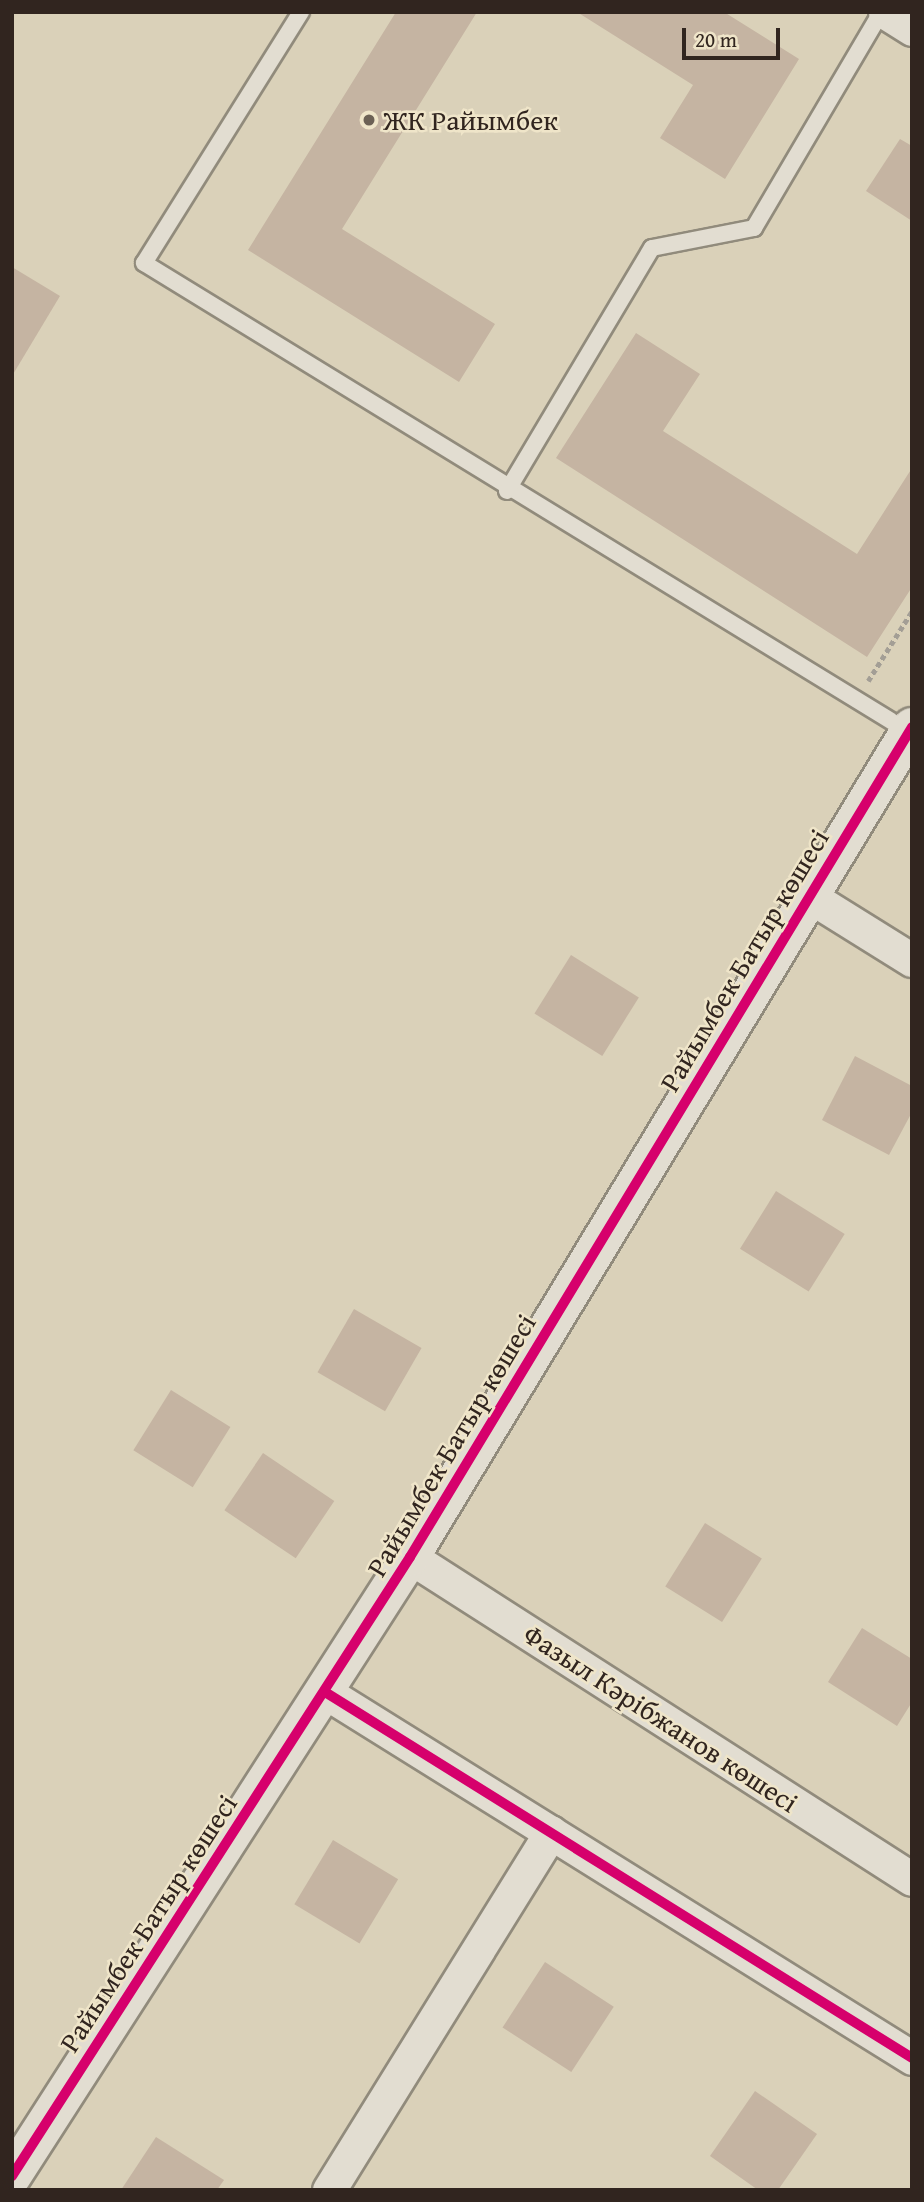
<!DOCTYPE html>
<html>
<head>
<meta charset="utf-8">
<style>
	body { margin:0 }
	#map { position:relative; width:924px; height:2202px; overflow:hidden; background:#dad1b9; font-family:"Gentium Book Plus",serif }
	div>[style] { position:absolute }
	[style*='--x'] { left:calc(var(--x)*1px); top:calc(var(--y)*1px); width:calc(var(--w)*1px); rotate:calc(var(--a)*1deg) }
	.building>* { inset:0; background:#c5b4a2; transform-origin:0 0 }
	.path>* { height:4.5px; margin-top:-2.25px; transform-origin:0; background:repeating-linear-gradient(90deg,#a39e95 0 5px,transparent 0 8.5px) }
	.roads { filter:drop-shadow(2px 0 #918b7c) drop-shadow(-2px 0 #918b7c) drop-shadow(0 2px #918b7c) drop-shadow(0 -2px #918b7c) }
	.service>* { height:16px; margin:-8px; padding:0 8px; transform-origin:8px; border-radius:8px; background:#e2ddd1 }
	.minor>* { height:33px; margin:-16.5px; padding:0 16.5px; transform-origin:16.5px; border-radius:16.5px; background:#e2ddd1 }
	.tertiary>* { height:38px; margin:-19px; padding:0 19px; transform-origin:19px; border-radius:19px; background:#e2ddd1 }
	.cycleway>* { height:10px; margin:-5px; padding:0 5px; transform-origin:5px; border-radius:5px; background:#d6006c }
	.dots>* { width:19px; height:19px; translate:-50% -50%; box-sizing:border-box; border:4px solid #efe5c9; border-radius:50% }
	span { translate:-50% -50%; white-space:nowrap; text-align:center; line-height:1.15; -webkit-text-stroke:5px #efe5c9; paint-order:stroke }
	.poi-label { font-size:28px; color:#31251f }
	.left { translate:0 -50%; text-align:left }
	.street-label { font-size:28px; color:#31251f }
	.frame { position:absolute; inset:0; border:14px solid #31251f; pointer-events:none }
	.scale { position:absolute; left:682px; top:28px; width:98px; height:32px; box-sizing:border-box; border:4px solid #31251f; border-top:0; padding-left:9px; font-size:21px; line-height:24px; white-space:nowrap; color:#31251f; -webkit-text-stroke:5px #efe5c9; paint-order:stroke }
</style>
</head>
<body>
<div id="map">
	<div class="building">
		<i style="clip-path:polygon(396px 12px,477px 12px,342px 229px,495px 324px,459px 382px,248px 250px)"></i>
		<i style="clip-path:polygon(577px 12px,724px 12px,799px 59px,725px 179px,660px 138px,693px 85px)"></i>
		<i style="clip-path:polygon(900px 139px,912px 146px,912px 221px,866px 191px)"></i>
		<i style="clip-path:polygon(12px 267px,60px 296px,12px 376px)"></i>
		<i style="clip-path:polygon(636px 333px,700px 374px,663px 431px,857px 554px,912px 468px,912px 587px,867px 657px,556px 458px)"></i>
		<i style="left:571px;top:955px;width:80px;height:69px;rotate:32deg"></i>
		<i style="clip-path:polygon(855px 1056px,912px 1086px,912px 1112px,889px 1155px,822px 1120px)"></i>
		<i style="left:776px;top:1191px;width:81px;height:68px;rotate:32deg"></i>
		<i style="left:354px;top:1309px;width:78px;height:73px;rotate:30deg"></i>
		<i style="left:171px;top:1390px;width:70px;height:71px;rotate:32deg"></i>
		<i style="left:263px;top:1453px;width:86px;height:69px;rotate:34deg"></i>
		<i style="left:705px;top:1523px;width:67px;height:75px;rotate:32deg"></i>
		<i style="clip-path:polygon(862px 1628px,912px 1659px,912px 1702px,897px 1726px,828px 1682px)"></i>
		<i style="left:333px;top:1840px;width:76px;height:75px;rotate:31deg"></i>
		<i style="left:545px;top:1962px;width:82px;height:78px;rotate:33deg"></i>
		<i style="clip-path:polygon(755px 2091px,817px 2134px,778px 2190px,758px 2190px,710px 2156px)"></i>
		<i style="clip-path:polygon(156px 2137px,224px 2180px,217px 2190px,121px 2190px)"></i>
	</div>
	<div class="path">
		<i style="--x:868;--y:681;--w:83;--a:-57.8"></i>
	</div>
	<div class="roads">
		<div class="service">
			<i style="--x:301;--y:12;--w:296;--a:122"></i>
			<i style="--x:144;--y:263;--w:897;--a:31.51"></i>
			<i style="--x:507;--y:491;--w:283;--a:-59.2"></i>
			<i style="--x:652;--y:248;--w:104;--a:-11.1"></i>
			<i style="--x:754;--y:228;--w:251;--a:-59.5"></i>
		</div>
		<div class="minor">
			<i style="--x:885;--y:12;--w:32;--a:32"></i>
			<i style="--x:809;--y:896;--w:121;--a:31.9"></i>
			<i style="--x:410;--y:1557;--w:596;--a:32.68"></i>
			<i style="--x:325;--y:1692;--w:692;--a:31.94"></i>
			<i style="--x:329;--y:2190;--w:421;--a:-58.2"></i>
		</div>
		<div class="tertiary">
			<i style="--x:12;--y:2176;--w:736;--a:-57.26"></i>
			<i style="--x:410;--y:1557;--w:970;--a:-58.83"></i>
		</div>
	</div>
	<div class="cycleway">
		<i style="--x:325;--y:1692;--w:692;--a:31.94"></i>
		<i style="--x:12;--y:2176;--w:736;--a:-57.26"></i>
		<i style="--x:410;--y:1557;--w:970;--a:-58.83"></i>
	</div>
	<div class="dots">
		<i style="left:369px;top:120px;background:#6c6155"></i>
	</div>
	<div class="poi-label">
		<span class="left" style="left:383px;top:120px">ЖК Райымбек</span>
	</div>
	<div class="street-label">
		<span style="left:744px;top:960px;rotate:-59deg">Райымбек Батыр көшесі</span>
		<span style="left:451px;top:1445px;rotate:-59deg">Райымбек Батыр көшесі</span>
		<span style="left:661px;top:1718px;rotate:33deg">Фазыл Кәрібжанов көшесі</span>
		<span style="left:148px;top:1923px;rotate:-57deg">Райымбек Батыр көшесі</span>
	</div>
	<div class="frame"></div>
	<div class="scale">20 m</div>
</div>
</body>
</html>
